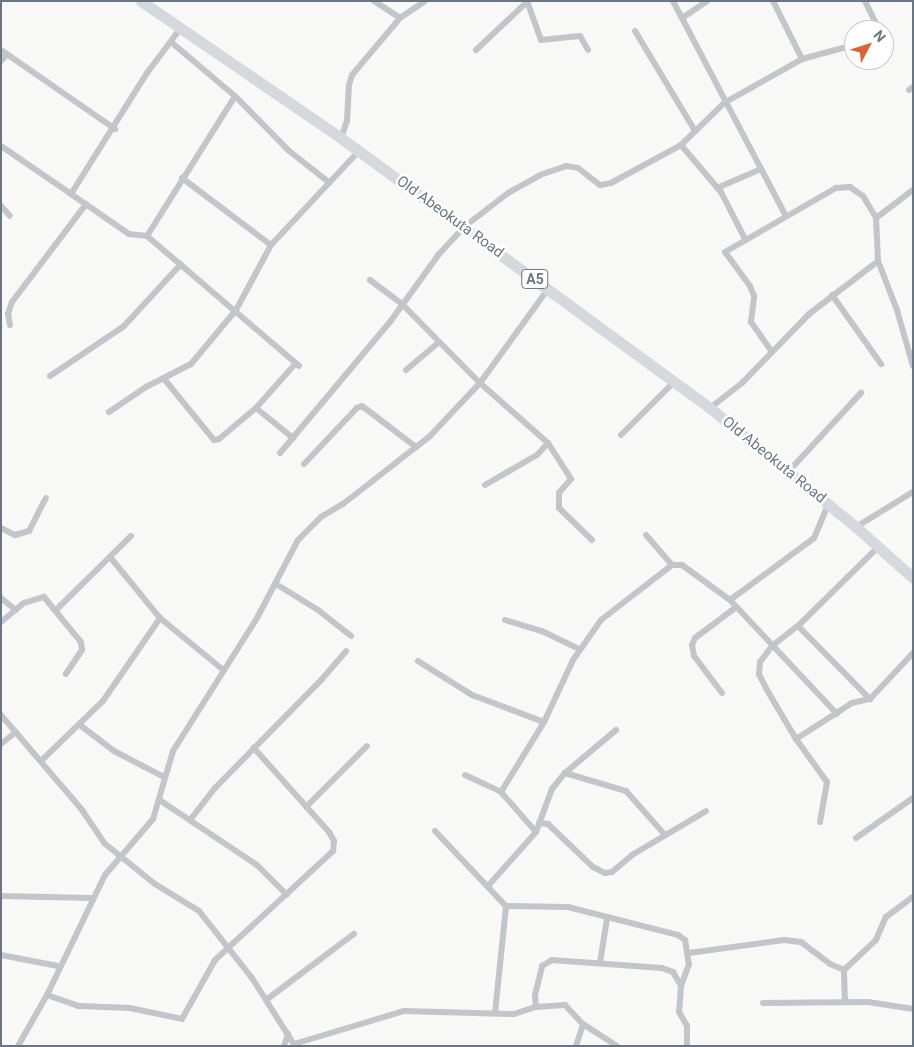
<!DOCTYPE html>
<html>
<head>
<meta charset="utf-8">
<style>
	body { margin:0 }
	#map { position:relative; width:914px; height:1047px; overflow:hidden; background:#f8f8f6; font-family:Roboto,sans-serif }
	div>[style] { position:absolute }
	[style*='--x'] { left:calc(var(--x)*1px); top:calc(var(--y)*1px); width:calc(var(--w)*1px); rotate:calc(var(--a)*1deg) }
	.street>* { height:6px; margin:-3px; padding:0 3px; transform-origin:3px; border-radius:3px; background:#c2c5c9 }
	.highway>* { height:11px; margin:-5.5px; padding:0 5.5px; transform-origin:5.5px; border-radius:5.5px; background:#d5d9dd }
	span { translate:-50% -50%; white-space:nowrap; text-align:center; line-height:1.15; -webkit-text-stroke:5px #fff; paint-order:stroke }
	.shield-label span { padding:1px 4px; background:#fff; border:1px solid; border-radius:4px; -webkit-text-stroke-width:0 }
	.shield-label { font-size:14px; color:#697785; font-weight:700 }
	.street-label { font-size:15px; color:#697785 }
	.frame { position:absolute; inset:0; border:2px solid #697785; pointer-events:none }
	.north { position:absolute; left:844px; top:20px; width:50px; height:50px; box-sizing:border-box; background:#fff; border:1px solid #c3c9ce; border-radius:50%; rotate:50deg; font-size:14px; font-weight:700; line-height:20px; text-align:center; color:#697785 }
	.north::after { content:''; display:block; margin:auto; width:18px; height:22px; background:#da6435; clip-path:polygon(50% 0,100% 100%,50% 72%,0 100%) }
</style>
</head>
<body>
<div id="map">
	<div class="street">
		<i style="--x:374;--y:1;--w:31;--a:33"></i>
		<i style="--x:527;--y:1;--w:41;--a:70.3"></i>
		<i style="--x:541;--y:40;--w:39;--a:-6"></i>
		<i style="--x:580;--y:36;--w:16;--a:60"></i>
		<i style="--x:673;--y:1;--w:243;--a:62.3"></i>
		<i style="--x:773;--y:1;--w:65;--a:63.4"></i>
		<i style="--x:865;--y:1;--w:32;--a:64"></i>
		<i style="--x:682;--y:18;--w:30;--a:-34"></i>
		<i style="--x:635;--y:31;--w:117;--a:59"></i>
		<i style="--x:171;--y:42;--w:84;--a:40.2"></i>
		<i style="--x:235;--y:96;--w:76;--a:45.5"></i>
		<i style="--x:288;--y:150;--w:53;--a:38.2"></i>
		<i style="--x:1;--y:50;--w:139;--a:34.7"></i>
		<i style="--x:476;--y:50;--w:70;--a:-43.3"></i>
		<i style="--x:1;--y:61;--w:9;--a:-49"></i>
		<i style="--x:909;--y:90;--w:5;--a:-37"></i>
		<i style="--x:341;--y:138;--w:18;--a:-71"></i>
		<i style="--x:347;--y:121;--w:36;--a:-87"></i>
		<i style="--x:349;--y:85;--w:10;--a:-73"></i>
		<i style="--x:352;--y:75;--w:75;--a:-49.9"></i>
		<i style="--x:400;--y:18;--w:30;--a:-34"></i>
		<i style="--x:681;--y:145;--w:62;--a:49.6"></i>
		<i style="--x:721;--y:192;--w:53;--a:62.9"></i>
		<i style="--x:1;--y:146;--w:85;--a:34.4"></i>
		<i style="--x:71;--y:194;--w:143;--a:-57.9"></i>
		<i style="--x:147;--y:73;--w:55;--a:-53.1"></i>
		<i style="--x:182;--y:178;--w:111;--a:37"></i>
		<i style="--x:717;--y:188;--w:48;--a:-23.4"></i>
		<i style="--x:913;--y:190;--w:46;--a:142.9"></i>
		<i style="--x:876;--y:218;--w:43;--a:87.3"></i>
		<i style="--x:878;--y:261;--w:53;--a:68.8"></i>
		<i style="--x:897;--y:310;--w:58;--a:74.1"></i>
		<i style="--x:71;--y:194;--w:70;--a:34.6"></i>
		<i style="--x:129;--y:234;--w:18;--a:6"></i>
		<i style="--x:147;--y:236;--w:200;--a:40.5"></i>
		<i style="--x:1;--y:206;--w:13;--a:48"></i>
		<i style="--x:147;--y:236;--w:165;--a:-57.8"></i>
		<i style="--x:370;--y:280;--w:39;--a:37"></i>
		<i style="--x:401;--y:303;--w:112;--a:45.4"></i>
		<i style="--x:480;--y:383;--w:91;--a:41.4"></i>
		<i style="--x:548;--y:443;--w:43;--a:57.4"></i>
		<i style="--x:571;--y:479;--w:18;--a:131"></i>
		<i style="--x:559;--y:493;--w:15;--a:90"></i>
		<i style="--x:559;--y:508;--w:46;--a:44.1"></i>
		<i style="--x:832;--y:295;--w:85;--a:54.6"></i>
		<i style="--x:10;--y:325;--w:11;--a:-100"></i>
		<i style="--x:8;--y:314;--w:13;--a:-72"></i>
		<i style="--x:12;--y:302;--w:123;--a:-52.9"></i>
		<i style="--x:772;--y:352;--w:37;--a:-125"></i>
		<i style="--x:751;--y:322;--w:26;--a:-83"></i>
		<i style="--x:754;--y:296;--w:11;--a:-112"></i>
		<i style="--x:750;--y:286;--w:42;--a:-126.3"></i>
		<i style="--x:725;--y:252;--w:128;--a:-30"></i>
		<i style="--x:836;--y:188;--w:14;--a:-4"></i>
		<i style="--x:850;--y:187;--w:16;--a:35"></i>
		<i style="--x:863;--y:196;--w:26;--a:59"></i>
		<i style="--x:406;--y:370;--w:43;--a:-40.3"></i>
		<i style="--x:50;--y:376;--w:89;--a:-34"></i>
		<i style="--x:124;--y:326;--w:84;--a:-47.4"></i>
		<i style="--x:165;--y:380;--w:77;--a:50.8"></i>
		<i style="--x:214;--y:440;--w:5;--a:-11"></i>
		<i style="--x:219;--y:439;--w:48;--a:-40"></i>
		<i style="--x:256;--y:408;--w:59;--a:-48.4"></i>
		<i style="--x:256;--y:408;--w:48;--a:39"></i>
		<i style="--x:710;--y:408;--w:41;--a:-38"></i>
		<i style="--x:742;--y:383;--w:96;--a:-45.8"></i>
		<i style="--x:809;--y:314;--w:87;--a:-37.5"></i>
		<i style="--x:109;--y:412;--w:45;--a:-34"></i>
		<i style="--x:146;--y:387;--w:51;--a:-27.1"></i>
		<i style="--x:191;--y:364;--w:70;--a:-50.2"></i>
		<i style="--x:236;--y:310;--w:74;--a:-61.7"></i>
		<i style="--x:271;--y:245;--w:129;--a:-46.9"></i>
		<i style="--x:621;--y:435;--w:75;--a:-45"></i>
		<i style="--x:280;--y:453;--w:171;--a:-50"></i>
		<i style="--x:390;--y:322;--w:84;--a:-54.2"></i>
		<i style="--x:439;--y:254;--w:37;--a:-47"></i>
		<i style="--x:464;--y:227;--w:56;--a:-37.7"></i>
		<i style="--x:508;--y:193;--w:37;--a:-29"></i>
		<i style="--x:540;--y:175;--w:28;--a:-19"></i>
		<i style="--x:566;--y:166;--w:12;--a:9"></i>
		<i style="--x:578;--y:168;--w:28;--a:38"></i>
		<i style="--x:600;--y:185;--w:11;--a:-10"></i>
		<i style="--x:611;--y:183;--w:80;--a:-28.5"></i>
		<i style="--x:681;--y:145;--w:60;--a:-44.3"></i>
		<i style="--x:724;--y:103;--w:90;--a:-29.4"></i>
		<i style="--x:802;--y:59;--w:54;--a:-15.1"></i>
		<i style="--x:304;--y:464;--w:77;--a:-46.6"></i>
		<i style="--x:357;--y:408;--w:5;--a:-22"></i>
		<i style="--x:362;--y:406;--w:68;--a:37.2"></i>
		<i style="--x:788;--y:472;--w:108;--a:-47.3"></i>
		<i style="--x:485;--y:485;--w:60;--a:-30"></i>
		<i style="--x:537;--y:455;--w:16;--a:-47"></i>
		<i style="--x:856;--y:527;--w:67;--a:-31.6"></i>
		<i style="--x:1;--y:528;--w:16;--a:27"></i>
		<i style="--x:15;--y:535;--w:15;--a:-16"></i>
		<i style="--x:29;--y:531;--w:37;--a:-63"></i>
		<i style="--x:646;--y:535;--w:40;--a:49"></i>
		<i style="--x:110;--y:557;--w:79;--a:50.7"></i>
		<i style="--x:160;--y:618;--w:80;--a:39.4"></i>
		<i style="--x:276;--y:584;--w:49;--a:31.8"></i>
		<i style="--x:318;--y:610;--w:42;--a:38.2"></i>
		<i style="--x:1;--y:598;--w:19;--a:39"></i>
		<i style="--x:730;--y:600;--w:104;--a:-36.4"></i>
		<i style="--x:814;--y:538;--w:36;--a:-67"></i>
		<i style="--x:57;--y:609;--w:104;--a:-44.6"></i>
		<i style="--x:505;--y:620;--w:39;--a:17"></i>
		<i style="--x:542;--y:631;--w:41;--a:25.9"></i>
		<i style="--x:1;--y:622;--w:30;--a:-40"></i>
		<i style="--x:24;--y:603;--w:21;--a:-17"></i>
		<i style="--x:44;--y:597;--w:58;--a:50.6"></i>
		<i style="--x:81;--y:642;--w:8;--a:83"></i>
		<i style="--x:82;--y:650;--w:29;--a:124"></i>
		<i style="--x:798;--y:626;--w:103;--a:45.4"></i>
		<i style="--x:418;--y:661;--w:64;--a:32.2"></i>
		<i style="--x:472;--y:695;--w:77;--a:20.6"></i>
		<i style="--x:722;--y:693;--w:46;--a:-127.1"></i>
		<i style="--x:694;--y:656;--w:11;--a:-100"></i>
		<i style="--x:692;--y:645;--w:8;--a:-67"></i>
		<i style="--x:695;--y:638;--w:50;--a:-36.9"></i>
		<i style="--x:1;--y:715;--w:125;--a:49.5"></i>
		<i style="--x:82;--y:810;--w:40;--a:56"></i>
		<i style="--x:104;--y:843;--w:65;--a:38.8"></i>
		<i style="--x:155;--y:884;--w:52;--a:31.5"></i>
		<i style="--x:199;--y:911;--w:85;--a:51.7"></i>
		<i style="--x:252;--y:978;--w:80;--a:57.7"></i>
		<i style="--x:80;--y:725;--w:43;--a:37.4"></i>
		<i style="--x:114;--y:751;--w:56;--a:27.5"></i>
		<i style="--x:796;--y:739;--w:67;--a:-32.7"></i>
		<i style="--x:852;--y:703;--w:18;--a:-13"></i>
		<i style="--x:870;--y:699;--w:63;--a:-46.9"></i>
		<i style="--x:1;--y:744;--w:19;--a:-39"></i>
		<i style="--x:41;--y:761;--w:86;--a:-44.1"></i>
		<i style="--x:103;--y:701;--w:101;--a:-55.5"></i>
		<i style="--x:565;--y:773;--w:64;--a:16.4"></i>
		<i style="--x:626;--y:791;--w:59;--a:48.4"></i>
		<i style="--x:465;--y:775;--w:40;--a:25"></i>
		<i style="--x:501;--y:792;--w:53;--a:48.8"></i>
		<i style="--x:501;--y:792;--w:82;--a:-58.4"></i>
		<i style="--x:544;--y:722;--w:68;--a:-64.9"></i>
		<i style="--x:573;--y:660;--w:49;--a:-55"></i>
		<i style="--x:601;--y:620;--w:90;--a:-37.8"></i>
		<i style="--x:672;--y:565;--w:10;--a:0"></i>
		<i style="--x:682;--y:565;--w:59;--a:36.1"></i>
		<i style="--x:730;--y:600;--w:156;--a:46.8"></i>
		<i style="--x:161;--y:801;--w:115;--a:33.7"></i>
		<i style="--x:257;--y:865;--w:42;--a:45"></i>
		<i style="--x:306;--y:807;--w:86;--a:-45"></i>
		<i style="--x:190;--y:820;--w:41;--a:-52"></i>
		<i style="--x:215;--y:788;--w:153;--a:-45.5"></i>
		<i style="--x:322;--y:679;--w:37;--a:-49"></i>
		<i style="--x:820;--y:822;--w:41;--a:-80.1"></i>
		<i style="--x:827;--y:782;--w:53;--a:-125.8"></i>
		<i style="--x:796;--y:739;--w:57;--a:-120.6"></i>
		<i style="--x:767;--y:690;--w:18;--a:-117"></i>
		<i style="--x:759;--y:674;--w:12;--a:-85"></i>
		<i style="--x:760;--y:662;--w:20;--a:-53"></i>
		<i style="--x:772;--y:646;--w:33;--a:-38"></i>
		<i style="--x:798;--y:626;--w:112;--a:-44.6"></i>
		<i style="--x:539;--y:823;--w:9;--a:6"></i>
		<i style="--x:548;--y:824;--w:62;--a:43.7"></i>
		<i style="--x:593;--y:867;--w:13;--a:27"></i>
		<i style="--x:605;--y:873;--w:7;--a:-8"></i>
		<i style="--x:612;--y:872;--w:26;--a:-40"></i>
		<i style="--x:632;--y:855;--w:86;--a:-30.7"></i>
		<i style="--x:435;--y:831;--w:103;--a:46.6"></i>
		<i style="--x:506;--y:906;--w:62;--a:0.9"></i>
		<i style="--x:568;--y:907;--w:114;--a:14.3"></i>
		<i style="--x:678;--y:935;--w:9;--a:36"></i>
		<i style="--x:685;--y:940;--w:24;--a:81"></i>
		<i style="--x:689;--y:964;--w:23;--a:110"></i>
		<i style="--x:681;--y:986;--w:26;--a:94"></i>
		<i style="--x:679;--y:1012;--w:16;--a:60"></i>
		<i style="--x:687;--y:1026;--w:20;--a:90"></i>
		<i style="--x:856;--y:838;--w:70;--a:-35.1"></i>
		<i style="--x:488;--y:886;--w:72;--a:-48.4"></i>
		<i style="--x:536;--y:832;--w:46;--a:-69.6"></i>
		<i style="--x:552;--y:789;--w:21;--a:-51"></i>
		<i style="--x:565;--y:773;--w:67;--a:-40.1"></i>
		<i style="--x:1;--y:896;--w:91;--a:1.3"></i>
		<i style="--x:689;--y:953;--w:96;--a:-7.8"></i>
		<i style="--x:784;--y:940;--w:17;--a:7"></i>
		<i style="--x:801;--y:942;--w:36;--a:37"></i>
		<i style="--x:830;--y:964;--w:15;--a:23"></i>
		<i style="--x:1;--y:955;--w:58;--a:10.9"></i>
		<i style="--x:600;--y:963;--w:45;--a:-81"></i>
		<i style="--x:47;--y:995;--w:34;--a:19"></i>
		<i style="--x:79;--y:1006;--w:51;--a:2.2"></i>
		<i style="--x:130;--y:1008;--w:53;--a:11.9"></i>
		<i style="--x:182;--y:1019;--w:68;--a:-60.8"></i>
		<i style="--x:215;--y:960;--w:161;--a:-42.7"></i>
		<i style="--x:333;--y:851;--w:10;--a:-84"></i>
		<i style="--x:334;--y:841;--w:10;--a:-119"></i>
		<i style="--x:329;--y:832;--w:113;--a:-131.8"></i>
		<i style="--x:266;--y:1000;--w:110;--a:-36.9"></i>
		<i style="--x:845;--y:1002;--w:32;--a:-92"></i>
		<i style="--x:844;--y:970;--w:44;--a:-43.2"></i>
		<i style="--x:876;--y:940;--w:25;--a:-67"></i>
		<i style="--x:886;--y:917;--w:34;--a:-37"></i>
		<i style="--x:763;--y:1003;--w:105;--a:-0.5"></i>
		<i style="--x:868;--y:1002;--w:46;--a:8.8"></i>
		<i style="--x:536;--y:1007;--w:12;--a:-95"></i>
		<i style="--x:535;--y:995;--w:30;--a:-76"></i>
		<i style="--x:542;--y:966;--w:12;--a:-31"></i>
		<i style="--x:552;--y:960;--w:110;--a:4.2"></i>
		<i style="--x:662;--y:968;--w:12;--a:20"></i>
		<i style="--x:673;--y:972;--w:16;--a:60"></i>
		<i style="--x:495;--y:1013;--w:108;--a:-84.1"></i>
		<i style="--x:294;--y:1044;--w:115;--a:-16.7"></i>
		<i style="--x:404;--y:1011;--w:110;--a:1.6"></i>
		<i style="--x:514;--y:1014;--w:23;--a:-18"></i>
		<i style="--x:536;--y:1007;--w:29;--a:-4"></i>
		<i style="--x:565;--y:1005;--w:26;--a:47"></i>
		<i style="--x:583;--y:1024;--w:40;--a:32.9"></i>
		<i style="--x:18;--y:1046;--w:59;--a:-60.4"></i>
		<i style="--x:47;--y:995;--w:133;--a:-64.2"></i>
		<i style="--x:105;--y:875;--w:74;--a:-49.4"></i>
		<i style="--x:153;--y:819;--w:71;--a:-73.6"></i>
		<i style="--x:173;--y:751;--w:157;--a:-57.7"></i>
		<i style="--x:257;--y:618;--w:88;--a:-62.3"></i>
		<i style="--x:298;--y:540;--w:33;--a:-45"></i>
		<i style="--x:321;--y:517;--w:26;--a:-31"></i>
		<i style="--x:343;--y:504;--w:110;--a:-38"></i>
		<i style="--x:430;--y:436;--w:73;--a:-46.7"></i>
		<i style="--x:480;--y:383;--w:116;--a:-54.1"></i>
		<i style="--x:284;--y:1046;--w:13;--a:-72"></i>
		<i style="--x:576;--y:1046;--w:23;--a:-72"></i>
	</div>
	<div class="highway">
		<i style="--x:141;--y:1;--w:242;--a:34.4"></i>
		<i style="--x:341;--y:138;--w:457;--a:36.2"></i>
		<i style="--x:710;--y:408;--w:188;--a:39.2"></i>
		<i style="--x:856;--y:527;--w:76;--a:41.8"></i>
	</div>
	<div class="shield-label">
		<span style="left:535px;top:279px">A5</span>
	</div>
	<div class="street-label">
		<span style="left:450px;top:217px;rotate:36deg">Old Abeokuta Road</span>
		<span style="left:774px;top:460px;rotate:39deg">Old Abeokuta Road</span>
	</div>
	<div class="frame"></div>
	<div class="north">N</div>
</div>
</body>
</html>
